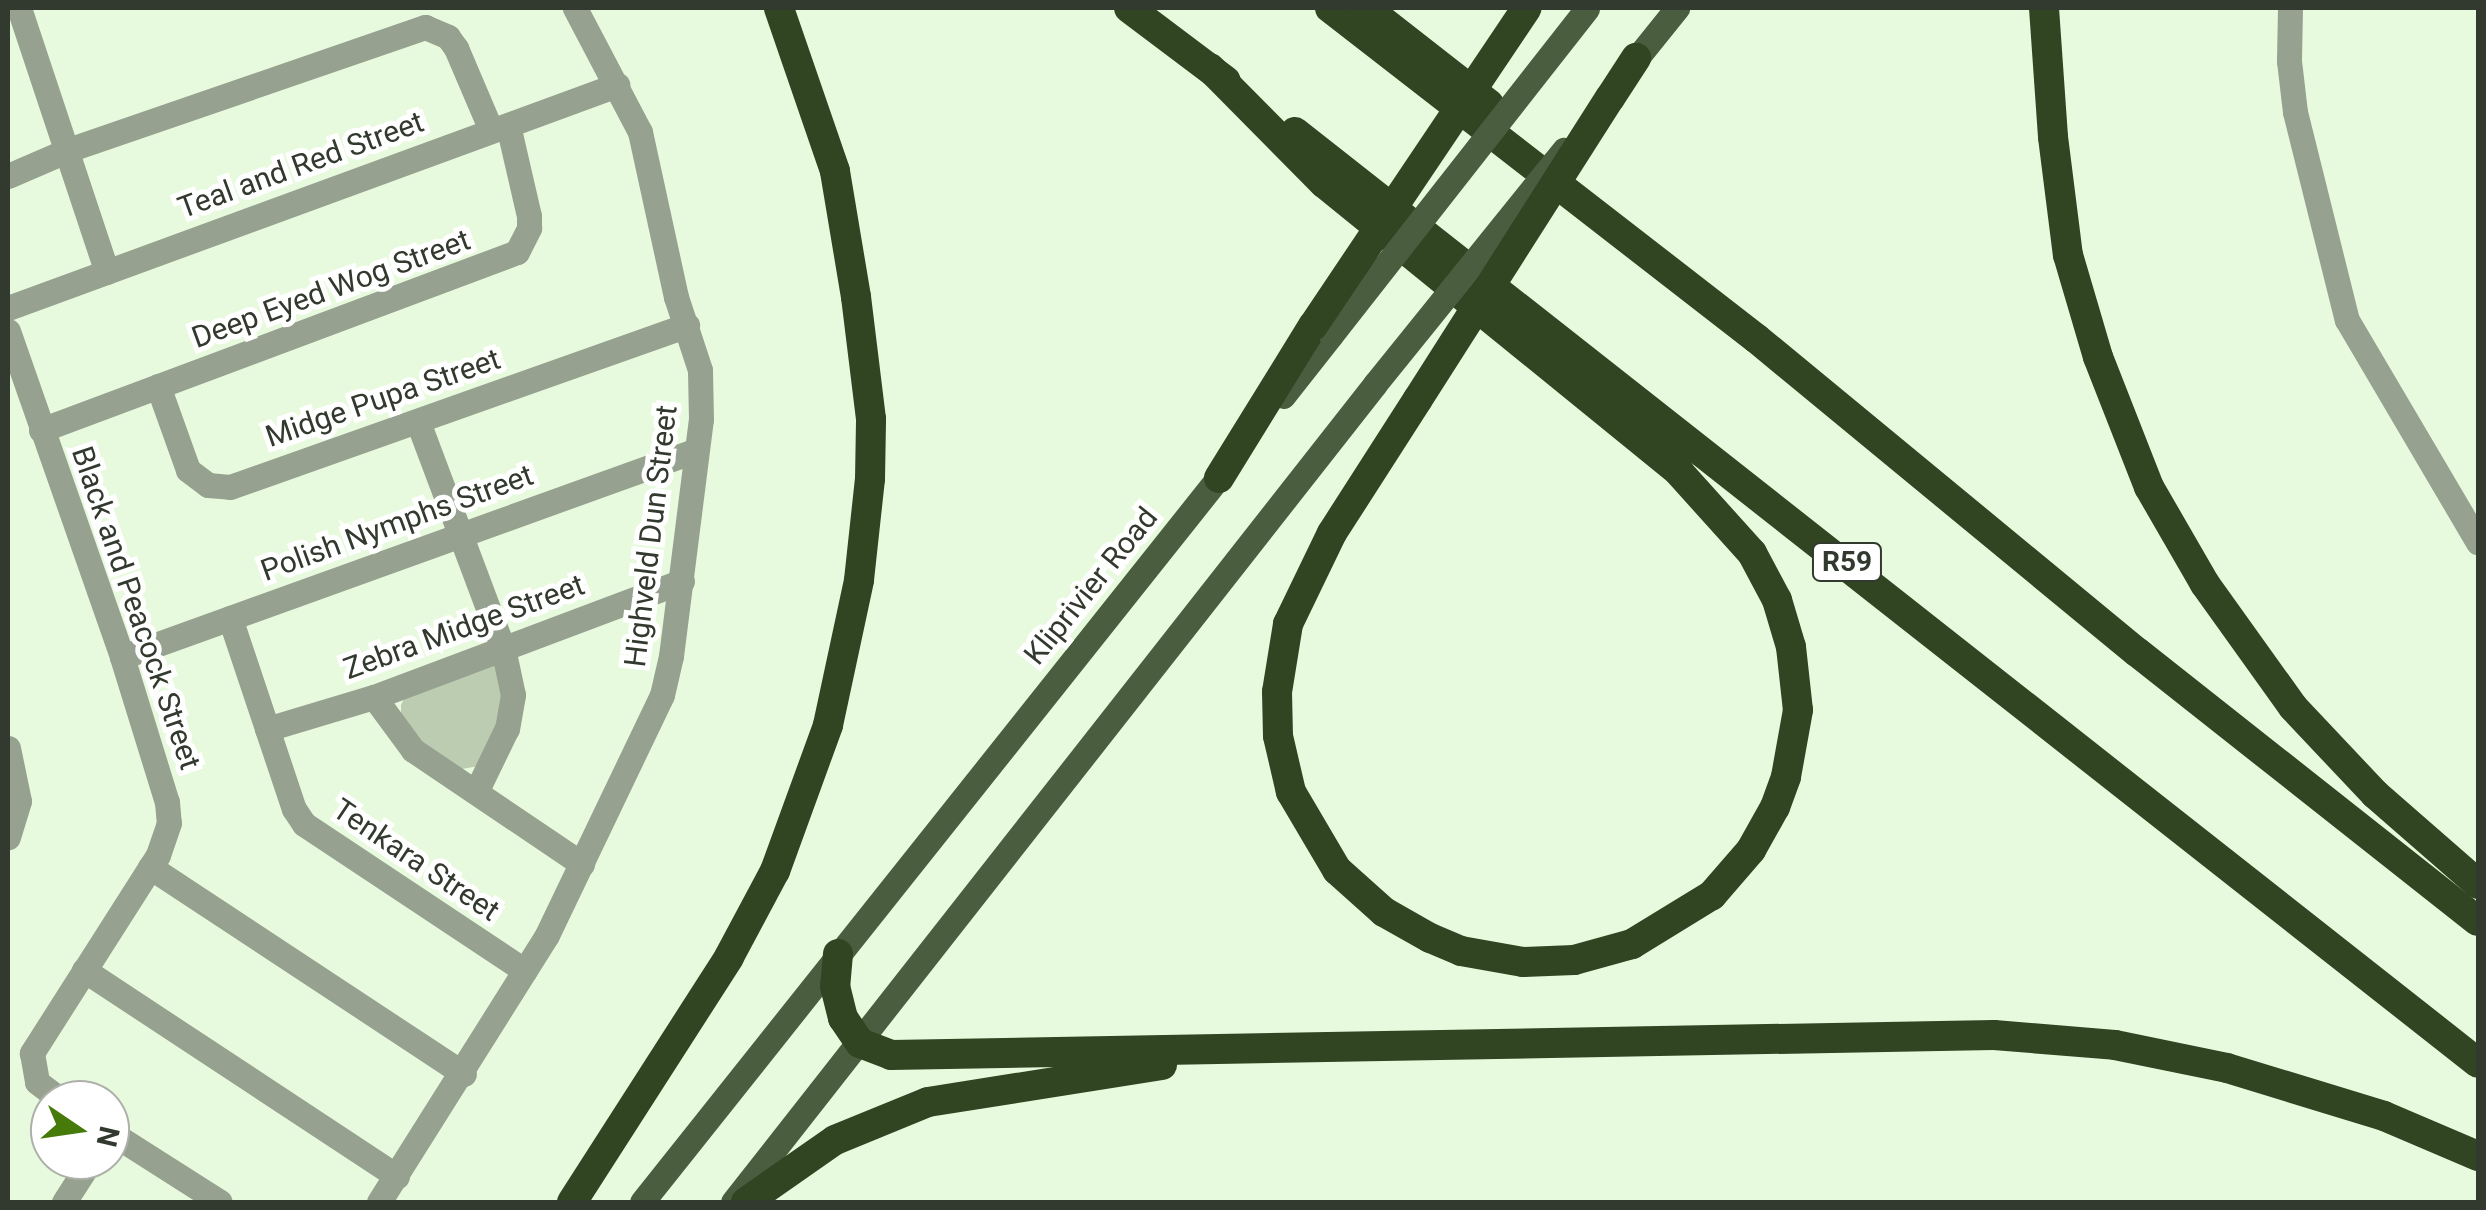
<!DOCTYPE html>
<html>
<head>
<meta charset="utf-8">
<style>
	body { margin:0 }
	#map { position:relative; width:2486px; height:1210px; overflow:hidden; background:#e8fadd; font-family:Roboto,sans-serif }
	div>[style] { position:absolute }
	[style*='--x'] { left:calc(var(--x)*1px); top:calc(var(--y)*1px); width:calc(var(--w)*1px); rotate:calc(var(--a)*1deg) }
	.green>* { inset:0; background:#bbccb1 }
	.minor>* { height:25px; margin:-12.5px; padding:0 12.5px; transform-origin:12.5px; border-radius:12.5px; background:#96a190 }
	.major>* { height:25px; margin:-12.5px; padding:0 12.5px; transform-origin:12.5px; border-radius:12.5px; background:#4b5d3f }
	.highway>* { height:30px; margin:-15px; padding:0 15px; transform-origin:15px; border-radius:15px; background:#314523 }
	.major-bridge>* { height:25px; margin:-12.5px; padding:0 12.5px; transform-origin:12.5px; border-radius:12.5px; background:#4b5d3f }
	.highway-bridge>* { height:30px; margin:-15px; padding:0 15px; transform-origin:15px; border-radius:15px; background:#314523 }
	span { translate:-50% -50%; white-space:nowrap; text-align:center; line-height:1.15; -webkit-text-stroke:10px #fff; paint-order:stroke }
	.shield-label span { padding:2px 8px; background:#fff; border:2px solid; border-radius:8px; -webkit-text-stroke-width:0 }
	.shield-label { font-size:28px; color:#32392e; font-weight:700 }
	.street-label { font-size:30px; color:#32392e }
	.frame { position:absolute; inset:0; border:10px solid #32392e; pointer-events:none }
	.north { position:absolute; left:30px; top:1080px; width:100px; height:100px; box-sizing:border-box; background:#fff; border:2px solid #adb0ab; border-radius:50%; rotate:103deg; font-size:28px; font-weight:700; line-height:40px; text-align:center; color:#32392e }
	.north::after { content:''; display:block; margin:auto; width:35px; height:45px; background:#467b0b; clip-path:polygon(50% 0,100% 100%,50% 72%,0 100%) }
</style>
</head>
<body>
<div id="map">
	<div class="green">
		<i style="clip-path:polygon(493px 664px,502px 670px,507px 705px,480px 766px,461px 769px,425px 747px,401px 714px,401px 705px,404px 699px)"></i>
	</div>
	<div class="minor">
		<i style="--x:19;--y:8;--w:278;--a:71.6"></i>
		<i style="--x:2290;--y:8;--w:53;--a:91.1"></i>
		<i style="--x:2289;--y:61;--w:51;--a:83.3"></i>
		<i style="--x:2295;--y:112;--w:214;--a:76"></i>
		<i style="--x:2347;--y:320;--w:258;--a:59.5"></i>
		<i style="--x:8;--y:176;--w:65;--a:-23.4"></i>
		<i style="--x:68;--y:150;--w:378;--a:-19"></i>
		<i style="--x:425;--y:27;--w:25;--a:23"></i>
		<i style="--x:448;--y:37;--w:14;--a:54"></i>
		<i style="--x:456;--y:48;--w:89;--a:66.9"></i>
		<i style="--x:8;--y:308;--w:649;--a:-20.11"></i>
		<i style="--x:8;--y:331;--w:345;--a:70.7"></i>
		<i style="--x:122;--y:657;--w:152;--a:72.8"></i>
		<i style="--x:167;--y:802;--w:21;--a:85"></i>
		<i style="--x:169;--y:823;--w:34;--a:109"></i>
		<i style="--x:158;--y:855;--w:235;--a:122.5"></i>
		<i style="--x:32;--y:1053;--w:29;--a:80"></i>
		<i style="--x:37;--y:1082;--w:30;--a:37"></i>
		<i style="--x:158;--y:386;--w:89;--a:70.3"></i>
		<i style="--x:188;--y:470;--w:25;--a:37"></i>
		<i style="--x:208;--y:485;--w:22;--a:5"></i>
		<i style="--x:230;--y:487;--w:485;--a:-19.5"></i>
		<i style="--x:418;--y:422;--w:241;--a:69.4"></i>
		<i style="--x:503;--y:648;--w:48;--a:78"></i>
		<i style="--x:513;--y:695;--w:34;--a:100"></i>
		<i style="--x:507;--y:728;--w:71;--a:115.8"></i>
		<i style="--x:41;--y:430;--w:508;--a:-20.5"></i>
		<i style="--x:517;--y:252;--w:27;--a:-63"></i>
		<i style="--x:529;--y:228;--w:12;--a:-90"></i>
		<i style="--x:529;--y:216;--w:93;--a:-103"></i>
		<i style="--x:230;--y:618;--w:201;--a:71.5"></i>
		<i style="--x:294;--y:809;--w:18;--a:56"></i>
		<i style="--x:304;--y:824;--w:265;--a:33.6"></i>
		<i style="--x:122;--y:657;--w:608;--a:-19.81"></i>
		<i style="--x:374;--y:697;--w:66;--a:53.7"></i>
		<i style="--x:413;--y:750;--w:204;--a:34"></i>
		<i style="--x:267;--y:729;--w:112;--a:-16.7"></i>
		<i style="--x:374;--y:697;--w:329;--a:-20.6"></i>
		<i style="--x:8;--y:748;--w:54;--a:78.3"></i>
		<i style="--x:19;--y:801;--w:38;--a:107"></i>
		<i style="--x:150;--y:867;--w:376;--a:33.4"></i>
		<i style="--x:84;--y:970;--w:375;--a:33.4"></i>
		<i style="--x:110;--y:1132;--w:130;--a:32.5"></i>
		<i style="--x:64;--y:1202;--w:50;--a:-57.3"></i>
		<i style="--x:379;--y:1202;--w:315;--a:-57.8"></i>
		<i style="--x:547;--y:935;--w:266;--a:-64.4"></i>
		<i style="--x:662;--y:695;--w:40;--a:-77"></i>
		<i style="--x:671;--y:656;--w:239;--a:-82.8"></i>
		<i style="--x:701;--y:419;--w:49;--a:-91.2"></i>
		<i style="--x:700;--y:370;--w:77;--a:-108.2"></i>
		<i style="--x:676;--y:297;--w:169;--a:-102.3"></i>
		<i style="--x:640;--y:132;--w:140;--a:-117.7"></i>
	</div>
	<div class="major">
		<i style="--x:1624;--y:74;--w:85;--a:-51.2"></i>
		<i style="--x:1283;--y:396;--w:78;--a:-51.8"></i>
		<i style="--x:642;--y:1202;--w:944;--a:-51.49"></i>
		<i style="--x:733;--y:1202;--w:1040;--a:-51.87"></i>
	</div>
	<div class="highway">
		<i style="--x:1129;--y:8;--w:121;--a:37"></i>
		<i style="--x:1330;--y:8;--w:540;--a:37.78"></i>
		<i style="--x:1757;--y:339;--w:492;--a:39.5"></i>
		<i style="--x:2137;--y:652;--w:434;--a:38.3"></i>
		<i style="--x:1366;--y:8;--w:156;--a:38"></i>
		<i style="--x:2044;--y:8;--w:129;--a:86"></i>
		<i style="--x:2053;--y:137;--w:119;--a:82.8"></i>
		<i style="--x:2068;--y:255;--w:106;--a:73.6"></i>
		<i style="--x:2098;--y:357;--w:140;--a:68.6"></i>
		<i style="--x:2149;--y:487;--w:112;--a:60"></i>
		<i style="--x:2205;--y:584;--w:151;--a:54.4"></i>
		<i style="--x:2293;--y:707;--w:120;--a:46.7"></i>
		<i style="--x:2375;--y:794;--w:137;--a:41.1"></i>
		<i style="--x:1210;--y:68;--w:162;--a:45.3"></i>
		<i style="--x:1324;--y:183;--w:458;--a:39.1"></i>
		<i style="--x:1679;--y:472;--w:109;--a:48"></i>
		<i style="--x:1752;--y:553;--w:53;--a:62"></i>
		<i style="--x:1777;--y:600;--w:49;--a:73.4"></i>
		<i style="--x:1791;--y:647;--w:63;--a:83.7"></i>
		<i style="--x:1798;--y:710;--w:68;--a:100.2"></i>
		<i style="--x:1786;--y:777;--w:32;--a:110"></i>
		<i style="--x:1775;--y:807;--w:49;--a:119.2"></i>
		<i style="--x:1751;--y:850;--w:60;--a:130.9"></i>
		<i style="--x:1712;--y:895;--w:94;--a:148.5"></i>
		<i style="--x:1632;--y:944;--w:60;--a:164.6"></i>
		<i style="--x:1574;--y:960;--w:51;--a:177.8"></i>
		<i style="--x:1523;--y:962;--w:63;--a:-169.9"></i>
		<i style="--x:1461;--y:951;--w:34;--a:-157"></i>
		<i style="--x:1430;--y:938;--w:53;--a:-150.5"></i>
		<i style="--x:1384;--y:912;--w:63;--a:-138.2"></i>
		<i style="--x:1337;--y:870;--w:91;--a:-120.5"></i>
		<i style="--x:1291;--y:792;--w:57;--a:-103.1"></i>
		<i style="--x:1278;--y:736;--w:44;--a:-91.3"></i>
		<i style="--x:1277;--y:692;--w:69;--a:-80.8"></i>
		<i style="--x:1288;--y:624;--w:101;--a:-64.2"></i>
		<i style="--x:1332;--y:533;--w:159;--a:-57.3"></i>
		<i style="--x:1610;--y:98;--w:48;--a:-57"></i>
		<i style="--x:1295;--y:132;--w:1505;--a:38.2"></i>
		<i style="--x:1219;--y:478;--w:179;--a:-58.3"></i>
		<i style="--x:838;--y:954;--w:32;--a:95"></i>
		<i style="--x:835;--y:986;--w:33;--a:76"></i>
		<i style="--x:843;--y:1018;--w:30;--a:56"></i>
		<i style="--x:860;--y:1043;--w:33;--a:21"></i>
		<i style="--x:891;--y:1055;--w:1103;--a:-1.04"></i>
		<i style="--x:1994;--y:1035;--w:121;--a:4.7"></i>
		<i style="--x:2115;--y:1045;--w:114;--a:11.6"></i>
		<i style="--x:2227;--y:1068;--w:164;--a:17"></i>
		<i style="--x:2384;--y:1116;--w:102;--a:23.1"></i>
		<i style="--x:572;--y:1202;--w:291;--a:-57.3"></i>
		<i style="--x:729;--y:957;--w:98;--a:-61.9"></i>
		<i style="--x:775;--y:871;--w:155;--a:-70"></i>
		<i style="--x:828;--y:725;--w:148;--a:-77.9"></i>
		<i style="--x:859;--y:580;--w:102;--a:-83.8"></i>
		<i style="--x:870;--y:479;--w:60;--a:-89"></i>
		<i style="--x:871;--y:419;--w:123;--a:-97"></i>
		<i style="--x:856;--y:297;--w:128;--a:-99.5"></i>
		<i style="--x:835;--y:171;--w:172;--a:-109"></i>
		<i style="--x:746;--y:1202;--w:108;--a:-34.9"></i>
		<i style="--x:835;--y:1140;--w:100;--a:-22.2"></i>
		<i style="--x:928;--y:1102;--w:237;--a:-9"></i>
	</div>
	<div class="major-bridge">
		<i style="--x:1331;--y:335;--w:415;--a:-51.9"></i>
		<i style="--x:1375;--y:384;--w:301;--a:-51.1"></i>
	</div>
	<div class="highway-bridge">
		<i style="--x:1313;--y:326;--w:383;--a:-56.1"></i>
		<i style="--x:1418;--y:399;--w:357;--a:-57.5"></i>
	</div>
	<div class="shield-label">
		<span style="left:1847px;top:562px">R59</span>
	</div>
	<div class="street-label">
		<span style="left:301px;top:165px;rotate:-20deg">Teal and Red Street</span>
		<span style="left:331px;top:289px;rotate:-20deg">Deep Eyed Wog Street</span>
		<span style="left:383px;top:398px;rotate:-19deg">Midge Pupa Street</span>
		<span style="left:397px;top:523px;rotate:-20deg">Polish Nymphs Street</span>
		<span style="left:651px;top:536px;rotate:-83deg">Highveld Dun Street</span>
		<span style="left:1091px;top:586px;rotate:-51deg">Kliprivier Road</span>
		<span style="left:136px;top:608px;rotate:71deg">Black and Peacock Street</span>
		<span style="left:464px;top:627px;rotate:-20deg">Zebra Midge Street</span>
		<span style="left:416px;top:860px;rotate:34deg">Tenkara Street</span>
	</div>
	<div class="frame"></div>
	<div class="north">N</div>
</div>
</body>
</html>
